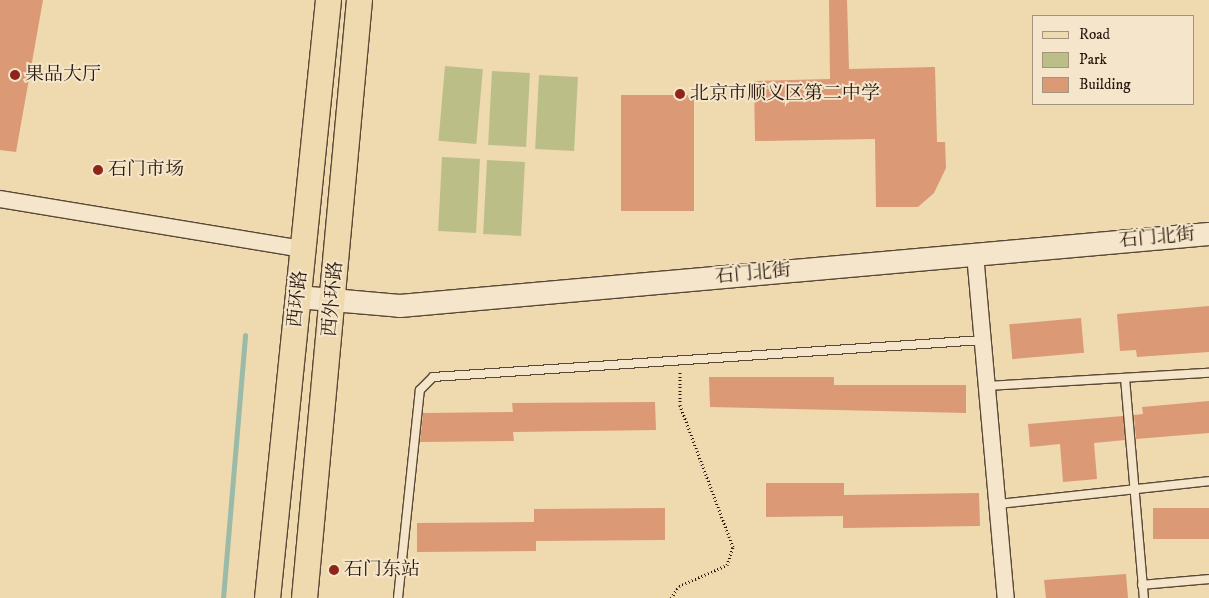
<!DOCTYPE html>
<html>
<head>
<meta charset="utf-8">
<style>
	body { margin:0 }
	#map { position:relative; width:1209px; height:598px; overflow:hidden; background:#efd9af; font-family:"IM FELL DW Pica","Noto Serif SC",serif }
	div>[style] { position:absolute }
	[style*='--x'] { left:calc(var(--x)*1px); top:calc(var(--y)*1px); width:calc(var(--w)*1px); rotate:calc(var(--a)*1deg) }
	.green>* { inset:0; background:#bcbe88; transform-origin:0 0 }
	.stream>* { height:5px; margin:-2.5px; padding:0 2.5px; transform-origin:2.5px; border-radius:2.5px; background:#9abba7 }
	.building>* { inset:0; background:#db9976; transform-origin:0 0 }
	.path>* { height:3px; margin-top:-1.5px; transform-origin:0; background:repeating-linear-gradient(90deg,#29180e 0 1px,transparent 0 3.5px) }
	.roads { filter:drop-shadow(1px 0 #5a4836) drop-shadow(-1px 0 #5a4836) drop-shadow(0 1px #5a4836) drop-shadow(0 -1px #5a4836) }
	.lane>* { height:8px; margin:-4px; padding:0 4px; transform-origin:4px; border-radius:4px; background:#f5e6cb }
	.street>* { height:16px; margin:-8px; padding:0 8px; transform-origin:8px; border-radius:8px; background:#f5e6cb }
	.secondary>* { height:22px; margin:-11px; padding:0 11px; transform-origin:11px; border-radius:11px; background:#f5e6cb }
	.primary>* { height:25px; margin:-12.5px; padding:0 12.5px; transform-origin:12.5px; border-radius:12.5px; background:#efd9af }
	.dots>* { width:14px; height:14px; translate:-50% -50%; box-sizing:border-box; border:2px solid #f5e6cb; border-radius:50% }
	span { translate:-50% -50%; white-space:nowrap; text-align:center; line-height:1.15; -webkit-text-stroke:4px #f5e6cb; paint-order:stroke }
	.poi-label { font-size:19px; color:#29180e }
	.left { translate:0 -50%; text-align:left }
	.street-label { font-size:19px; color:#29180e }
	.legend { position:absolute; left:1032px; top:15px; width:162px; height:90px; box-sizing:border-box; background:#f5e6cb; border:1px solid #a3947f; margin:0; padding:6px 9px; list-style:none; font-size:15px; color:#29180e }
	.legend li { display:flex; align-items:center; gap:10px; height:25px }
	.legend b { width:25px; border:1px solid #a3947f }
</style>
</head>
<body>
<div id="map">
	<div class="green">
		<i style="left:445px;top:66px;width:38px;height:75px;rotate:5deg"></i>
		<i style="left:492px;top:71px;width:38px;height:74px;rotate:3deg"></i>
		<i style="left:539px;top:75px;width:39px;height:74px;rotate:3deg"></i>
		<i style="left:442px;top:157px;width:38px;height:74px;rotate:3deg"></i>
		<i style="left:487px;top:160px;width:38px;height:74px;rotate:3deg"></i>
	</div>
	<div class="stream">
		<i style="--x:223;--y:598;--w:264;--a:-85.2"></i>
	</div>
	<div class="building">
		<i style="clip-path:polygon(0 0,43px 0,16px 152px,0 150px)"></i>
		<i style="clip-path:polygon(829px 0,847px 0,849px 69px,935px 67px,937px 142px,945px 142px,946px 168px,934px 193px,918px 207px,876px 207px,875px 139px,755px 141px,754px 81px,830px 79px)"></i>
		<i style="left:621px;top:95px;width:73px;height:116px"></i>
		<i style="clip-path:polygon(1209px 306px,1209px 352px,1137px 357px,1136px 350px,1120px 351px,1117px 314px)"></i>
		<i style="left:1081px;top:318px;width:35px;height:72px;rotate:85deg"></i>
		<i style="clip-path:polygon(709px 377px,834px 377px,834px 385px,966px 385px,966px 413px,710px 407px)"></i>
		<i style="clip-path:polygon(1209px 401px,1209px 433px,1136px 439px,1134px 415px,1143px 414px,1142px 407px)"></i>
		<i style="clip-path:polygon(655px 402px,656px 430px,513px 432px,514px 441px,420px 442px,423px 413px,513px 412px,512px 403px)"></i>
		<i style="clip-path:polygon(1123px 416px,1125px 440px,1094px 443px,1097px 479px,1063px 482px,1060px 444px,1030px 447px,1028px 424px)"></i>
		<i style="clip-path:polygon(766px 483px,844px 483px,844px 495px,979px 493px,980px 526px,843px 528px,843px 516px,766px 517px)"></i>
		<i style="clip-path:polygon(665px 508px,665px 540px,536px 541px,536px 551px,417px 552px,417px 523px,534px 522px,534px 509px)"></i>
		<i style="left:1209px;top:508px;width:31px;height:56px;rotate:90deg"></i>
		<i style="clip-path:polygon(1126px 574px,1128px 598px,1046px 598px,1044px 580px)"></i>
	</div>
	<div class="path">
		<i style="--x:671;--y:598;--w:14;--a:-56"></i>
		<i style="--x:679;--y:586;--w:52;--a:-23.6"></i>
		<i style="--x:727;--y:565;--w:19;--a:-72"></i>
		<i style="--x:733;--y:547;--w:152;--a:-110.5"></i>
		<i style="--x:680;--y:405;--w:34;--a:-90"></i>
	</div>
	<div class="roads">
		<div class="lane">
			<i style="--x:1125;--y:378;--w:221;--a:85.1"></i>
			<i style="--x:987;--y:386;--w:222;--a:-3.4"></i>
			<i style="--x:998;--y:504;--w:212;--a:-6.2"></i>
			<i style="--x:1142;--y:585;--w:67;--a:-5.1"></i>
			<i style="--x:398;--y:598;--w:209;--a:-84"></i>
			<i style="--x:420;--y:390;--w:18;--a:-45"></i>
			<i style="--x:433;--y:377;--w:551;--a:-3.85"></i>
		</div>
		<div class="street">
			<i style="--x:0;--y:199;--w:307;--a:9.4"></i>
			<i style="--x:975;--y:254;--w:345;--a:84.9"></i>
		</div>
		<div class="secondary">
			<i style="--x:298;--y:297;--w:102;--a:5"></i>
			<i style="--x:400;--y:306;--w:812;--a:-5.09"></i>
		</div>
		<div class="primary">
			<i style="--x:267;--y:598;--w:601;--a:-84.18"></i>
			<i style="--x:304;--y:598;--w:601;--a:-84.75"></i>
		</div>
	</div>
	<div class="dots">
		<i style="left:15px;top:75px;background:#8f2418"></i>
		<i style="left:680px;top:94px;background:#8f2418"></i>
		<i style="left:98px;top:170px;background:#8f2418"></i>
		<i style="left:334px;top:570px;background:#8f2418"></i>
	</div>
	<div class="poi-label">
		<span class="left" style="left:25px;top:75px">果品大厅</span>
		<span class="left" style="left:690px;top:94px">北京市顺义区第二中学</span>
		<span class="left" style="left:108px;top:170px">石门市场</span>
		<span class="left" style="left:344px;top:570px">石门东站</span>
	</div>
	<div class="street-label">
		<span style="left:1157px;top:238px;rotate:-5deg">石门北街</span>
		<span style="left:753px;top:274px;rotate:-5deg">石门北街</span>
		<span style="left:298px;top:299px;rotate:-84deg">西环路</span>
		<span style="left:333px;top:299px;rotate:-85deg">西外环路</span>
	</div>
	<ul class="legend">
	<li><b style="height:6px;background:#efd9af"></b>Road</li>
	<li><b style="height:14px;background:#bcbe88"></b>Park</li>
	<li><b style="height:14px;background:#db9976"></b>Building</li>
	</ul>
</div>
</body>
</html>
